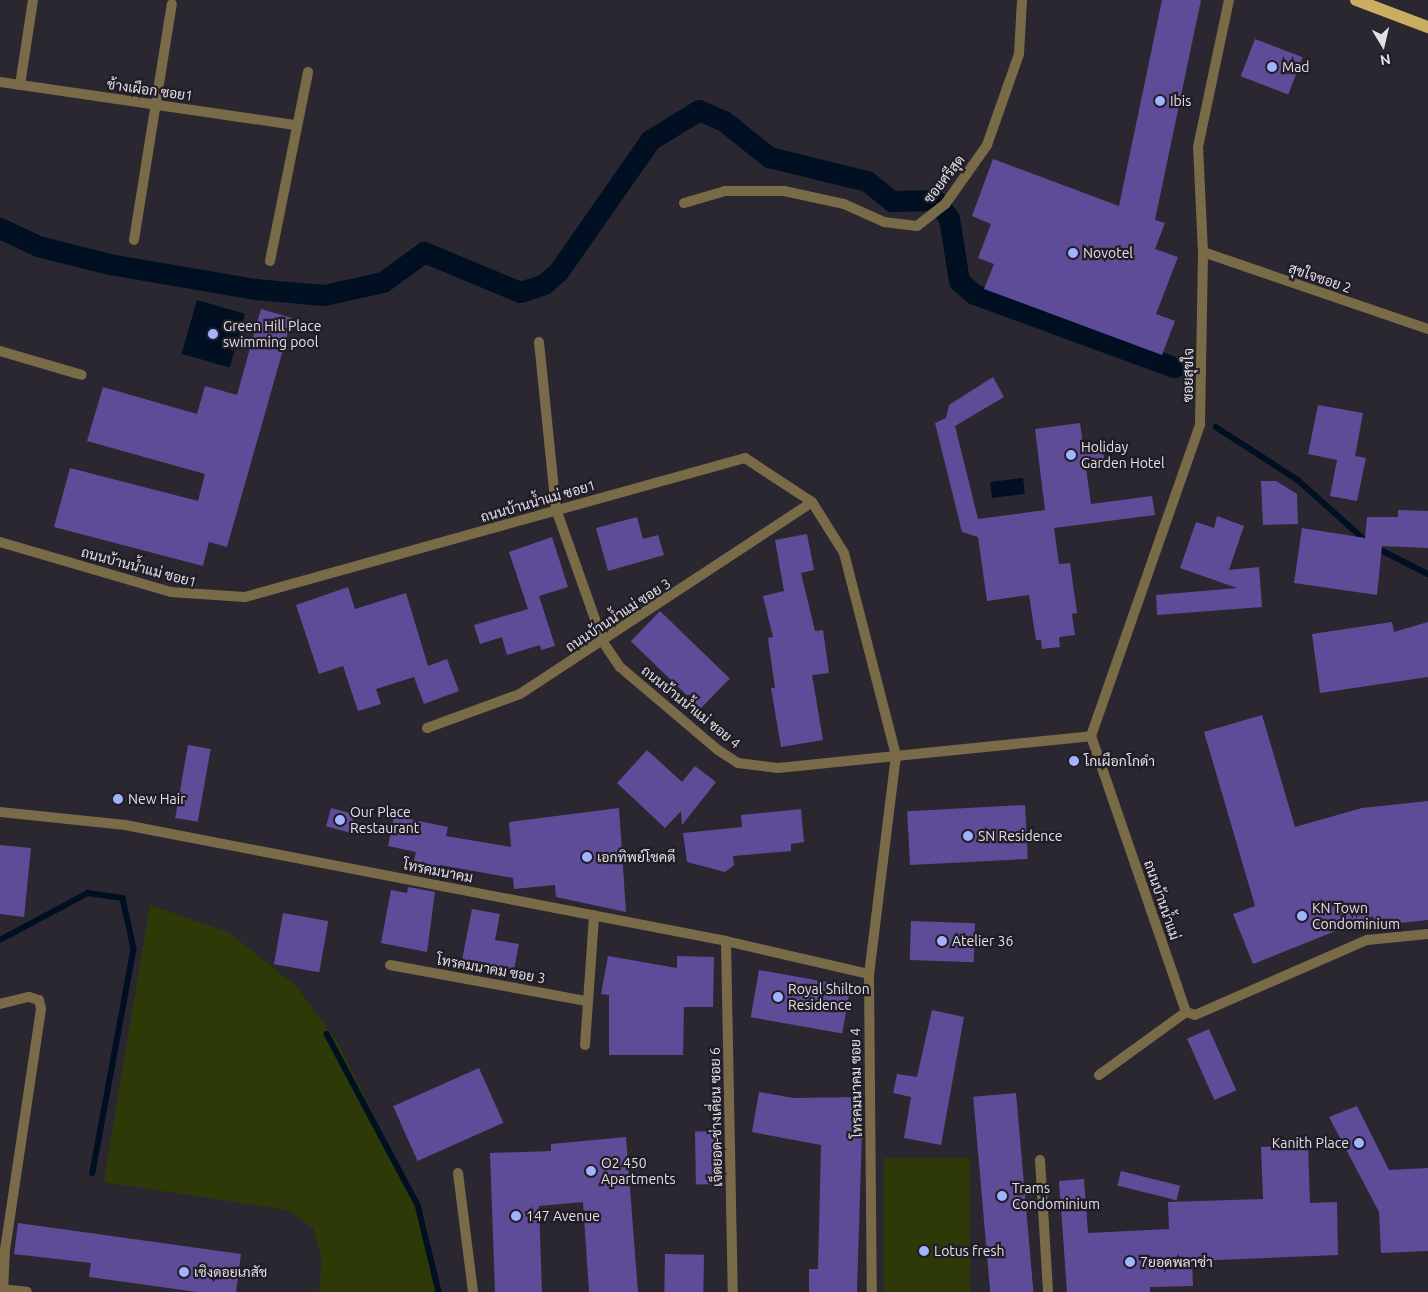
<!DOCTYPE html>
<html>
<head>
<meta charset="utf-8">
<style>
	body { margin:0 }
	#map { position:relative; width:1428px; height:1292px; overflow:hidden; background:#2a2730; font-family:Ubuntu,Sarabun,sans-serif }
	div>[style] { position:absolute }
	[style*='--x'] { left:calc(var(--x)*1px); top:calc(var(--y)*1px); width:calc(var(--w)*1px); rotate:calc(var(--a)*1deg) }
	.green>* { inset:0; background:#2e3908; transform-origin:0 0 }
	.water>* { inset:0; background:#001022; transform-origin:0 0 }
	.stream>* { height:5.5px; margin:-2.75px; padding:0 2.75px; transform-origin:2.75px; border-radius:2.75px; background:#001022 }
	.canal>* { height:21px; margin:-10.5px; padding:0 10.5px; transform-origin:10.5px; border-radius:10.5px; background:#001022 }
	.building>* { inset:0; background:#5f4c98; transform-origin:0 0 }
	.minor>* { height:10px; margin:-5px; padding:0 5px; transform-origin:5px; border-radius:5px; background:#796b48 }
	.primary>* { height:12px; margin:-6px; padding:0 6px; transform-origin:6px; border-radius:6px; background:#caad61 }
	.dots>* { width:14px; height:14px; translate:-50% -50%; box-sizing:border-box; border:2px solid #201d26; border-radius:50% }
	span { translate:-50% -50%; white-space:nowrap; text-align:center; line-height:1.15; -webkit-text-stroke:4.5px #201d26; paint-order:stroke }
	.poi-label { font-size:14px; color:#e2e0e7 }
	.left { translate:0 -50%; text-align:left }
	.right { translate:-100% -50%; text-align:right }
	.street-label { font-size:14px; color:#e2e0e7 }
	.north { position:absolute; left:1358px; top:20px; width:50px; height:50px; -webkit-text-stroke:4px #201d26; paint-order:stroke; rotate:171deg; font-size:14px; font-weight:700; line-height:20px; text-align:center; color:#e2e0e7 }
	.north::after { content:''; display:block; margin:auto; width:18px; height:22px; background:#e2e0e7; clip-path:polygon(50% 0,100% 100%,50% 72%,0 100%) }
</style>
</head>
<body>
<div id="map">
	<div class="green">
		<i style="clip-path:polygon(150px 905px,230px 933px,297px 987px,338px 1043px,427px 1224px,437px 1292px,319px 1292px,322px 1261px,313px 1228px,287px 1210px,104px 1182px)"></i>
		<i style="left:884px;top:1158px;width:86px;height:134px"></i>
	</div>
	<div class="water">
		<i style="left:197px;top:300px;width:50px;height:56px;rotate:16deg"></i>
		<i style="left:1023px;top:478px;width:16px;height:33px;rotate:83deg"></i>
	</div>
	<div class="stream">
		<i style="--x:1216;--y:427;--w:98;--a:32.9"></i>
		<i style="--x:1298;--y:480;--w:90;--a:41.8"></i>
		<i style="--x:1377;--y:548;--w:57;--a:27"></i>
		<i style="--x:0;--y:940;--w:100;--a:-28.1"></i>
		<i style="--x:88;--y:893;--w:35;--a:8"></i>
		<i style="--x:123;--y:898;--w:52;--a:77.8"></i>
		<i style="--x:134;--y:949;--w:228;--a:100.4"></i>
		<i style="--x:327;--y:1034;--w:194;--a:62"></i>
		<i style="--x:418;--y:1205;--w:89;--a:76.4"></i>
	</div>
	<div class="canal">
		<i style="--x:0;--y:228;--w:42;--a:25.3"></i>
		<i style="--x:38;--y:246;--w:73;--a:14.2"></i>
		<i style="--x:109;--y:264;--w:148;--a:9.7"></i>
		<i style="--x:255;--y:289;--w:69;--a:5"></i>
		<i style="--x:324;--y:295;--w:60;--a:-12.4"></i>
		<i style="--x:383;--y:282;--w:51;--a:-36.2"></i>
		<i style="--x:424;--y:252;--w:104;--a:22.6"></i>
		<i style="--x:520;--y:292;--w:25;--a:-18"></i>
		<i style="--x:544;--y:284;--w:18;--a:-41"></i>
		<i style="--x:558;--y:272;--w:161;--a:-55.1"></i>
		<i style="--x:650;--y:140;--w:57;--a:-31.5"></i>
		<i style="--x:699;--y:110;--w:27;--a:24"></i>
		<i style="--x:724;--y:121;--w:58;--a:38.7"></i>
		<i style="--x:769;--y:157;--w:101;--a:13.8"></i>
		<i style="--x:867;--y:181;--w:32;--a:39"></i>
		<i style="--x:892;--y:201;--w:43;--a:-1.3"></i>
		<i style="--x:935;--y:200;--w:23;--a:52"></i>
		<i style="--x:949;--y:218;--w:64;--a:81"></i>
		<i style="--x:959;--y:281;--w:20;--a:41"></i>
		<i style="--x:974;--y:294;--w:213;--a:20.1"></i>
	</div>
	<div class="building">
		<i style="clip-path:polygon(1162px 0,1201px 0,1155px 220px,1165px 223px,1155px 249px,1178px 257px,1156px 314px,1175px 321px,1162px 355px,984px 289px,994px 264px,978px 258px,991px 224px,972px 216px,993px 159px,1119px 206px)"></i>
		<i style="left:1255px;top:39px;width:51px;height:40px;rotate:21deg"></i>
		<i style="clip-path:polygon(261px 309px,292px 318px,227px 547px,209px 542px,203px 566px,54px 527px,70px 468px,198px 501px,205px 474px,87px 441px,103px 387px,197px 414px,205px 386px,237px 395px)"></i>
		<i style="clip-path:polygon(993px 377px,1004px 397px,955px 426px,978px 519px,1045px 510px,1035px 429px,1080px 423px,1083px 445px,1102px 442px,1105px 465px,1086px 468px,1091px 504px,1152px 496px,1155px 515px,1054px 528px,1059px 564px,1070px 563px,1077px 613px,1072px 614px,1075px 635px,1059px 637px,1060px 647px,1042px 649px,1041px 640px,1036px 640px,1029px 595px,987px 601px,978px 537px,962px 532px,935px 423px,946px 418px,949px 405px)"></i>
		<i style="clip-path:polygon(1318px 405px,1363px 413px,1355px 456px,1366px 458px,1357px 501px,1330px 496px,1337px 460px,1308px 454px)"></i>
		<i style="clip-path:polygon(1261px 481px,1276px 481px,1297px 494px,1298px 524px,1263px 525px)"></i>
		<i style="clip-path:polygon(1398px 510px,1428px 511px,1428px 548px,1382px 546px,1377px 595px,1294px 583px,1302px 528px,1365px 538px,1367px 517px,1398px 517px)"></i>
		<i style="clip-path:polygon(1217px 516px,1244px 526px,1229px 570px,1259px 567px,1262px 607px,1157px 615px,1156px 595px,1237px 588px,1180px 568px,1196px 522px,1214px 528px)"></i>
		<i style="clip-path:polygon(637px 517px,643px 539px,658px 535px,664px 555px,608px 571px,596px 528px)"></i>
		<i style="clip-path:polygon(807px 534px,814px 570px,801px 573px,815px 631px,823px 630px,829px 673px,812px 675px,823px 740px,781px 747px,771px 688px,775px 688px,768px 638px,773px 637px,763px 596px,784px 591px,775px 540px)"></i>
		<i style="clip-path:polygon(552px 537px,568px 587px,539px 596px,555px 646px,541px 650px,540px 645px,507px 655px,502px 637px,480px 644px,474px 625px,528px 609px,509px 552px)"></i>
		<i style="clip-path:polygon(348px 587px,355px 609px,406px 593px,428px 666px,447px 659px,459px 691px,424px 704px,414px 677px,376px 689px,381px 704px,358px 711px,343px 666px,319px 674px,296px 605px)"></i>
		<i style="left:660px;top:611px;width:97px;height:42px;rotate:44deg"></i>
		<i style="clip-path:polygon(1392px 622px,1394px 632px,1428px 622px,1428px 677px,1320px 693px,1312px 634px)"></i>
		<i style="clip-path:polygon(1262px 715px,1295px 827px,1362px 808px,1428px 801px,1428px 920px,1374px 926px,1373px 916px,1253px 964px,1233px 914px,1255px 906px,1204px 732px)"></i>
		<i style="left:188px;top:745px;width:23px;height:74px;rotate:10deg"></i>
		<i style="clip-path:polygon(647px 750px,682px 782px,695px 766px,716px 782px,682px 825px,681px 811px,665px 828px,617px 783px)"></i>
		<i style="left:1025px;top:805px;width:54px;height:118px;rotate:87deg"></i>
		<i style="left:331px;top:808px;width:24px;height:19px;rotate:15deg"></i>
		<i style="clip-path:polygon(619px 808px,626px 912px,556px 897px,555px 885px,514px 889px,513px 878px,440px 865px,438px 878px,411px 873px,416px 852px,388px 846px,394px 816px,448px 827px,446px 836px,511px 847px,509px 822px)"></i>
		<i style="clip-path:polygon(801px 809px,804px 842px,791px 844px,791px 851px,733px 856px,734px 865px,725px 872px,687px 862px,683px 833px,742px 827px,741px 815px)"></i>
		<i style="clip-path:polygon(0 845px,31px 848px,24px 917px,0 914px)"></i>
		<i style="clip-path:polygon(408px 887px,435px 892px,427px 952px,381px 943px,391px 890px,407px 893px)"></i>
		<i style="clip-path:polygon(472px 909px,500px 914px,495px 940px,519px 944px,514px 970px,462px 960px)"></i>
		<i style="left:283px;top:913px;width:46px;height:52px;rotate:10deg"></i>
		<i style="left:911px;top:921px;width:64px;height:39px;rotate:2deg"></i>
		<i style="clip-path:polygon(608px 956px,677px 968px,677px 956px,714px 957px,713px 1007px,684px 1007px,683px 1055px,609px 1055px,609px 995px,601px 994px)"></i>
		<i style="left:759px;top:970px;width:93px;height:48px;rotate:10deg"></i>
		<i style="clip-path:polygon(932px 1010px,964px 1017px,941px 1145px,904px 1138px,911px 1097px,893px 1093px,897px 1074px,917px 1077px)"></i>
		<i style="left:1209px;top:1029px;width:67px;height:24px;rotate:66deg"></i>
		<i style="left:479px;top:1068px;width:60px;height:94px;rotate:66deg"></i>
		<i style="clip-path:polygon(759px 1092px,794px 1098px,863px 1097px,857px 1292px,809px 1292px,809px 1269px,818px 1269px,821px 1145px,752px 1132px)"></i>
		<i style="left:1016px;top:1093px;width:200px;height:43px;rotate:85deg"></i>
		<i style="clip-path:polygon(1357px 1106px,1389px 1170px,1428px 1168px,1428px 1251px,1381px 1253px,1379px 1212px,1329px 1117px)"></i>
		<i style="left:718px;top:1131px;width:53px;height:23px;rotate:89deg"></i>
		<i style="clip-path:polygon(626px 1137px,638px 1292px,589px 1292px,583px 1202px,539px 1206px,542px 1292px,495px 1292px,490px 1153px,551px 1151px,551px 1144px)"></i>
		<i style="clip-path:polygon(1308px 1145px,1310px 1203px,1337px 1202px,1338px 1255px,1192px 1261px,1193px 1286px,1150px 1287px,1150px 1292px,1067px 1292px,1059px 1181px,1084px 1179px,1088px 1233px,1169px 1229px,1168px 1202px,1263px 1199px,1261px 1147px)"></i>
		<i style="left:1121px;top:1171px;width:61px;height:15px;rotate:14deg"></i>
		<i style="clip-path:polygon(18px 1223px,241px 1254px,236px 1292px,197px 1292px,89px 1277px,91px 1263px,14px 1254px)"></i>
		<i style="left:665px;top:1254px;width:39px;height:38px;rotate:1deg"></i>
	</div>
	<div class="minor">
		<i style="--x:0;--y:82;--w:298;--a:8.3"></i>
		<i style="--x:20;--y:85;--w:86;--a:-81.3"></i>
		<i style="--x:684;--y:203;--w:43;--a:-16.3"></i>
		<i style="--x:725;--y:191;--w:59;--a:0"></i>
		<i style="--x:784;--y:191;--w:61;--a:12.2"></i>
		<i style="--x:844;--y:204;--w:44;--a:24.2"></i>
		<i style="--x:884;--y:222;--w:33;--a:7"></i>
		<i style="--x:917;--y:226;--w:37;--a:-38"></i>
		<i style="--x:946;--y:203;--w:71;--a:-54.7"></i>
		<i style="--x:987;--y:145;--w:96;--a:-70.6"></i>
		<i style="--x:1019;--y:54;--w:54;--a:-86.8"></i>
		<i style="--x:134;--y:240;--w:239;--a:-80.9"></i>
		<i style="--x:1203;--y:252;--w:238;--a:18.9"></i>
		<i style="--x:270;--y:261;--w:193;--a:-78.6"></i>
		<i style="--x:539;--y:342;--w:168;--a:84.2"></i>
		<i style="--x:556;--y:509;--w:141;--a:70.5"></i>
		<i style="--x:603;--y:642;--w:30;--a:56"></i>
		<i style="--x:620;--y:667;--w:128;--a:40.3"></i>
		<i style="--x:718;--y:750;--w:24;--a:33"></i>
		<i style="--x:738;--y:763;--w:40;--a:7.1"></i>
		<i style="--x:778;--y:768;--w:315;--a:-5.8"></i>
		<i style="--x:0;--y:351;--w:85;--a:16.3"></i>
		<i style="--x:0;--y:542;--w:178;--a:16.3"></i>
		<i style="--x:171;--y:592;--w:74;--a:3.9"></i>
		<i style="--x:245;--y:597;--w:519;--a:-15.54"></i>
		<i style="--x:745;--y:458;--w:80;--a:33.3"></i>
		<i style="--x:812;--y:502;--w:60;--a:57.9"></i>
		<i style="--x:844;--y:553;--w:209;--a:75.6"></i>
		<i style="--x:896;--y:755;--w:221;--a:97"></i>
		<i style="--x:869;--y:974;--w:318;--a:89.5"></i>
		<i style="--x:427;--y:728;--w:99;--a:-20.1"></i>
		<i style="--x:520;--y:694;--w:349;--a:-33.3"></i>
		<i style="--x:1091;--y:736;--w:330;--a:-70.7"></i>
		<i style="--x:1200;--y:425;--w:173;--a:-89"></i>
		<i style="--x:1203;--y:252;--w:105;--a:-92.7"></i>
		<i style="--x:1198;--y:147;--w:150;--a:-78.1"></i>
		<i style="--x:1091;--y:736;--w:292;--a:71"></i>
		<i style="--x:1186;--y:1012;--w:9;--a:18"></i>
		<i style="--x:1195;--y:1015;--w:188;--a:-23.6"></i>
		<i style="--x:1367;--y:940;--w:61;--a:-5.6"></i>
		<i style="--x:0;--y:812;--w:126;--a:5.9"></i>
		<i style="--x:125;--y:825;--w:612;--a:10.92"></i>
		<i style="--x:726;--y:941;--w:147;--a:13"></i>
		<i style="--x:726;--y:941;--w:351;--a:88.9"></i>
		<i style="--x:390;--y:965;--w:200;--a:10.4"></i>
		<i style="--x:0;--y:1004;--w:30;--a:-14"></i>
		<i style="--x:29;--y:997;--w:10;--a:17"></i>
		<i style="--x:39;--y:1000;--w:9;--a:77"></i>
		<i style="--x:41;--y:1009;--w:243;--a:98.5"></i>
		<i style="--x:5;--y:1249;--w:43;--a:92.7"></i>
		<i style="--x:585;--y:1045;--w:130;--a:-86"></i>
		<i style="--x:1099;--y:1075;--w:107;--a:-35.9"></i>
		<i style="--x:1040;--y:1160;--w:132;--a:86.5"></i>
		<i style="--x:458;--y:1173;--w:120;--a:82.8"></i>
		<i style="--x:0;--y:1289;--w:27;--a:6"></i>
	</div>
	<div class="primary">
		<i style="--x:1356;--y:0;--w:77;--a:20.6"></i>
	</div>
	<div class="dots">
		<i style="left:1272px;top:67px;background:#a1b3fd"></i>
		<i style="left:1160px;top:101px;background:#a1b3fd"></i>
		<i style="left:1073px;top:253px;background:#a1b3fd"></i>
		<i style="left:213px;top:334px;background:#a1b3fd"></i>
		<i style="left:1071px;top:455px;background:#a1b3fd"></i>
		<i style="left:1074px;top:761px;background:#a1b3fd"></i>
		<i style="left:118px;top:799px;background:#a1b3fd"></i>
		<i style="left:340px;top:820px;background:#a1b3fd"></i>
		<i style="left:968px;top:836px;background:#a1b3fd"></i>
		<i style="left:587px;top:857px;background:#a1b3fd"></i>
		<i style="left:1302px;top:916px;background:#a1b3fd"></i>
		<i style="left:942px;top:941px;background:#a1b3fd"></i>
		<i style="left:778px;top:997px;background:#a1b3fd"></i>
		<i style="left:1359px;top:1143px;background:#a1b3fd"></i>
		<i style="left:591px;top:1171px;background:#a1b3fd"></i>
		<i style="left:1002px;top:1196px;background:#a1b3fd"></i>
		<i style="left:516px;top:1216px;background:#a1b3fd"></i>
		<i style="left:924px;top:1251px;background:#a1b3fd"></i>
		<i style="left:1130px;top:1262px;background:#a1b3fd"></i>
		<i style="left:184px;top:1272px;background:#a1b3fd"></i>
	</div>
	<div class="poi-label">
		<span class="left" style="left:1282px;top:67px">Mad</span>
		<span class="left" style="left:1170px;top:101px">Ibis</span>
		<span class="left" style="left:1083px;top:253px">Novotel</span>
		<span class="left" style="left:223px;top:334px">Green Hill Place<br>swimming pool</span>
		<span class="left" style="left:1081px;top:455px">Holiday<br>Garden Hotel</span>
		<span class="left" style="left:1084px;top:761px">โกเผือกโกดำ</span>
		<span class="left" style="left:128px;top:799px">New Hair</span>
		<span class="left" style="left:350px;top:820px">Our Place<br>Restaurant</span>
		<span class="left" style="left:978px;top:836px">SN Residence</span>
		<span class="left" style="left:597px;top:857px">เอกทิพย์โชคดี</span>
		<span class="left" style="left:1312px;top:916px">KN Town<br>Condominium</span>
		<span class="left" style="left:952px;top:941px">Atelier 36</span>
		<span class="left" style="left:788px;top:997px">Royal Shilton<br>Residence</span>
		<span class="right" style="left:1349px;top:1143px">Kanith Place</span>
		<span class="left" style="left:601px;top:1171px">O2 450<br>Apartments</span>
		<span class="left" style="left:1012px;top:1196px">Trams<br>Condominium</span>
		<span class="left" style="left:526px;top:1216px">147 Avenue</span>
		<span class="left" style="left:934px;top:1251px">Lotus fresh</span>
		<span class="left" style="left:1140px;top:1262px">7ยอดพลาซ่า</span>
		<span class="left" style="left:194px;top:1272px">เชิงดอยเภสัช</span>
	</div>
	<div class="street-label">
		<span style="left:150px;top:90px;rotate:8deg">ช้างเผือก ซอย1</span>
		<span style="left:944px;top:179px;rotate:-52deg">ซอยศรีสุด</span>
		<span style="left:1320px;top:278px;rotate:19deg">สุขใจซอย 2</span>
		<span style="left:1188px;top:375px;rotate:-89deg">ซอยสุขใจ</span>
		<span style="left:538px;top:501px;rotate:-16deg">ถนนบ้านน้ำแม่ ซอย1</span>
		<span style="left:139px;top:567px;rotate:15deg">ถนนบ้านน้ำแม่ ซอย1</span>
		<span style="left:618px;top:615px;rotate:-33deg">ถนนบ้านน้ำแม่ ซอย 3</span>
		<span style="left:691px;top:707px;rotate:39deg">ถนนบ้านน้ำแม่ ซอย 4</span>
		<span style="left:438px;top:871px;rotate:11deg">โทรคมนาคม</span>
		<span style="left:1162px;top:900px;rotate:71deg">ถนนบ้านน้ำแม่</span>
		<span style="left:491px;top:969px;rotate:10deg">โทรคมนาคม ซอย 3</span>
		<span style="left:856px;top:1083px;rotate:-91deg">โทรคมนาคม ซอย 4</span>
		<span style="left:716px;top:1117px;rotate:-91deg">เจ็ดยอด-ช่างเคี่ยน ซอย 6</span>
	</div>
	<div class="north">N</div>
</div>
</body>
</html>
